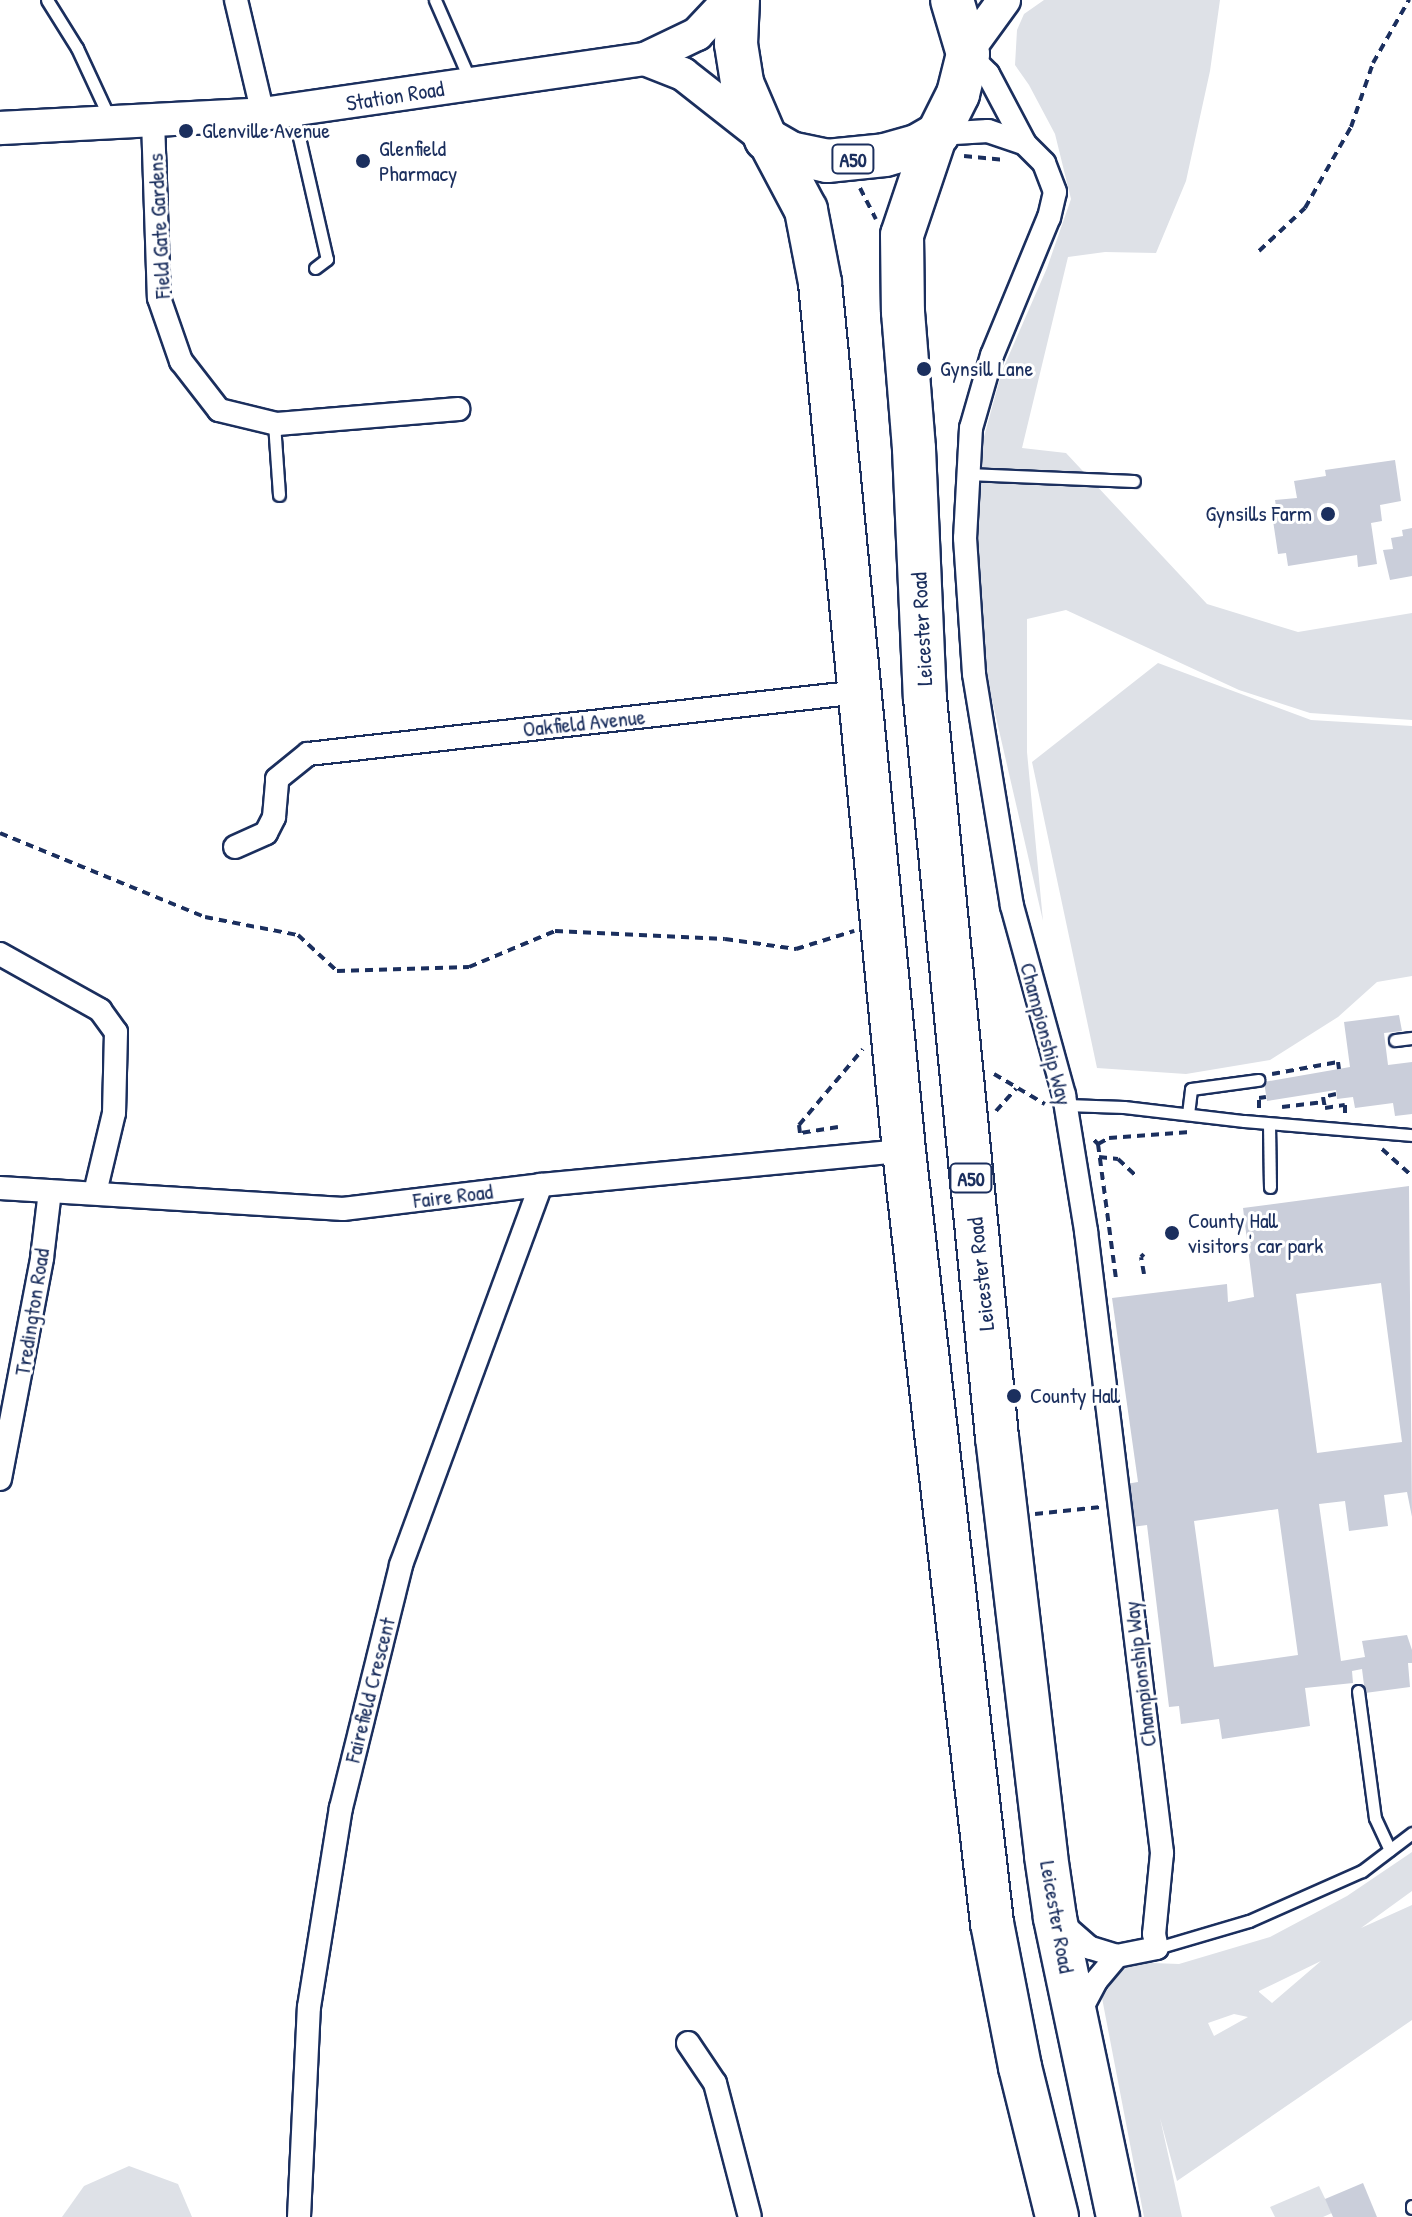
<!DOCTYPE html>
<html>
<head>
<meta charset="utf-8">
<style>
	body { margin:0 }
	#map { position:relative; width:1412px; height:2217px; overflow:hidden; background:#fff; font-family:"Patrick Hand",sans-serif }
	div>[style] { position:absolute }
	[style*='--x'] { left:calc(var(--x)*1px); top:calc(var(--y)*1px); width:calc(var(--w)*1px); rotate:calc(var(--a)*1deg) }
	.green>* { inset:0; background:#dee1e7 }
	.building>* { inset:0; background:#caceda }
	.path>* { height:4px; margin-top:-2px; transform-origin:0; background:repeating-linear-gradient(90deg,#1b2f5e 0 8px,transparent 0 14px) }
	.roads { filter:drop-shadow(2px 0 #1b2f5e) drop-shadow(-2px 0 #1b2f5e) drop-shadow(0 2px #1b2f5e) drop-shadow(0 -2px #1b2f5e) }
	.lane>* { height:11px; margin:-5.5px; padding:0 5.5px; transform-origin:5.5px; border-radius:5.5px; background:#fff }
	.street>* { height:22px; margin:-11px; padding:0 11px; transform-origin:11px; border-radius:11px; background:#fff }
	.secondary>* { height:32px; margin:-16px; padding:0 16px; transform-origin:16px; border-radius:16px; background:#fff }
	.highway>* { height:42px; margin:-21px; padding:0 21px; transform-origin:21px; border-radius:21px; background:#fff }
	.dots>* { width:22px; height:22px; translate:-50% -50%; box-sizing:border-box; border:4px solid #fff; border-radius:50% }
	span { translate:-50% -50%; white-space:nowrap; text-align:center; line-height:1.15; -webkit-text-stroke:6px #fff; paint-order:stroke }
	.shield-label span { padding:2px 6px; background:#fff; border:2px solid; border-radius:6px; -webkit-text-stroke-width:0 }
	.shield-label { font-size:20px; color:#1b2f5e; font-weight:700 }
	.street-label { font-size:22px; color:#1b2f5e }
	.poi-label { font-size:22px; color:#1b2f5e }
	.left { translate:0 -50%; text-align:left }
	.right { translate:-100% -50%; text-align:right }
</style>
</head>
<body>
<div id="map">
	<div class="green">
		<i style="clip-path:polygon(1044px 0,1220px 0,1210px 71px,1186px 181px,1156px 253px,1105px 252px,1068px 257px,1022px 448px,1066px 453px,1207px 604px,1298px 632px,1412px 613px,1412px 720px,1310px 713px,1239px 690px,1066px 610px,1027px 619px,1027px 752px,1043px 921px,986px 674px,976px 505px,982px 444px,1002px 371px,1047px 268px,1071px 199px,1055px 134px,1029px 85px,1015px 65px,1017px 30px,1024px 14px)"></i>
		<i style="clip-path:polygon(1158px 663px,1311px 720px,1412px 726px,1412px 976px,1377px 982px,1338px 1017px,1270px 1060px,1186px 1074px,1097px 1068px,1032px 762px)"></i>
		<i style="clip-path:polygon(evenodd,1412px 1852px,1412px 1891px,1361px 1928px,1412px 1905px,1412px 2020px,1177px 2181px,1160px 2118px,1182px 2217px,1144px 2217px,1102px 1998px,1125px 1962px,1179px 1964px,1270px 1937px,1347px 1896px,1412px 1852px,1321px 1961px,1272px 2003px,1259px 1992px,1259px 1991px,1321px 1961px,1412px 1852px,1234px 2014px,1248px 2017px,1214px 2036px,1208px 2023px,1234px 2014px)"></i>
		<i style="clip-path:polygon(129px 2166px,178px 2184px,192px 2217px,62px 2217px,84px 2186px)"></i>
		<i style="clip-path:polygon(1319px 2186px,1332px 2213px,1323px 2217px,1275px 2217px,1270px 2207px)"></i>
	</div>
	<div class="building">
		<i style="clip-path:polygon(1395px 460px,1401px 501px,1380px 505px,1382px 521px,1371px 523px,1377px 564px,1358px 567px,1357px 555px,1288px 566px,1286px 553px,1278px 554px,1272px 514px,1277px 513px,1275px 500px,1297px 498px,1294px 481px,1326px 476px,1325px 470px)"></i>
		<i style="clip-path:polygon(1412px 528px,1412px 576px,1390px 580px,1383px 550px,1393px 549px,1391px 538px,1403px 536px,1402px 530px)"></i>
		<i style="clip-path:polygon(1399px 1015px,1402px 1031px,1384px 1033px,1388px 1065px,1412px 1062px,1412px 1114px,1395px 1116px,1393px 1103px,1355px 1108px,1353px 1097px,1337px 1099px,1336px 1090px,1267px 1101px,1264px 1082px,1350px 1067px,1344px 1022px)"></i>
		<i style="clip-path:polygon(evenodd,1409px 1186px,1412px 1517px,1407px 1492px,1384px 1495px,1388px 1526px,1349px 1531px,1345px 1501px,1319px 1504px,1341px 1661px,1365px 1657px,1362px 1641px,1407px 1635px,1412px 1650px,1412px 1663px,1408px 1663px,1410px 1687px,1365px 1693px,1362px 1669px,1352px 1671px,1353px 1683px,1305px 1688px,1310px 1726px,1222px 1739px,1219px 1719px,1181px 1724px,1179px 1706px,1169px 1707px,1147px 1525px,1132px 1527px,1126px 1484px,1138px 1482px,1112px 1298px,1227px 1284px,1228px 1302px,1254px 1297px,1243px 1208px,1409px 1186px,1381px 1283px,1402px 1442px,1317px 1453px,1296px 1294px,1381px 1283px,1409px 1186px,1278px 1509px,1298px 1655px,1214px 1667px,1194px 1521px,1278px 1509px)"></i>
		<i style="clip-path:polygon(1363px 2183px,1377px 2217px,1333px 2217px,1325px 2199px)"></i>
	</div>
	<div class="path">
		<i style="--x:964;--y:156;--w:41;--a:5.6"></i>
		<i style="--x:860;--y:188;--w:35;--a:63"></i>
		<i style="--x:1259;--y:251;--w:63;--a:-43.1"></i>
		<i style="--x:1305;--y:208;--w:93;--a:-60.4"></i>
		<i style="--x:1351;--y:127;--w:68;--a:-71"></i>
		<i style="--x:1373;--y:63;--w:73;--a:-60.3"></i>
		<i style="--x:0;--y:833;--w:222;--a:22.3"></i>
		<i style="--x:205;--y:917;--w:95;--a:11"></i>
		<i style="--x:298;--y:935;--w:53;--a:42.7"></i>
		<i style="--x:337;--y:971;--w:132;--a:-1.7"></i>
		<i style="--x:469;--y:967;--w:93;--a:-22.7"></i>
		<i style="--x:555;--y:931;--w:170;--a:2.7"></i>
		<i style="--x:725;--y:939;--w:72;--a:8"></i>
		<i style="--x:796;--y:949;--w:61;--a:-17.2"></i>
		<i style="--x:994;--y:1074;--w:59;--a:30.5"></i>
		<i style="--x:1272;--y:1074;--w:67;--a:-10.3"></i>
		<i style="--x:1338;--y:1062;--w:7;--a:82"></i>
		<i style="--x:1336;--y:1094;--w:13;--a:167"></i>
		<i style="--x:1323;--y:1097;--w:11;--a:80"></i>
		<i style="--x:1325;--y:1108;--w:20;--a:-9"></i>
		<i style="--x:1345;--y:1105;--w:10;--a:90"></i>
		<i style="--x:1282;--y:1107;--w:42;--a:-6.8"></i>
		<i style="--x:1259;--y:1108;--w:10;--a:-90"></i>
		<i style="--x:1259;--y:1098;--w:7;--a:-8"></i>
		<i style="--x:996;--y:1111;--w:30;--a:-48"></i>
		<i style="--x:838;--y:1127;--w:38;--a:171"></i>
		<i style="--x:800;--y:1133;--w:8;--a:-97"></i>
		<i style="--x:799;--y:1125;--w:99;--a:-49.9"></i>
		<i style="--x:1094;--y:1140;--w:6;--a:45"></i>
		<i style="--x:1098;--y:1144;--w:13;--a:-29"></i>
		<i style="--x:1109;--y:1138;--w:81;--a:-4.2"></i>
		<i style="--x:1098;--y:1144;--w:136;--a:82.4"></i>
		<i style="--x:1382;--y:1149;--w:40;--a:42"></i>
		<i style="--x:1099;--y:1157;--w:19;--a:6"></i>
		<i style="--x:1118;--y:1159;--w:23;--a:43"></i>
		<i style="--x:1144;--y:1274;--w:17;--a:-100"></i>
		<i style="--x:1141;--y:1257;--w:4;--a:-45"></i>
		<i style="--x:1035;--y:1514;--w:66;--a:-6.1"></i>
	</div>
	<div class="roads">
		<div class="lane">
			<i style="--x:47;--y:0;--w:57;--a:58"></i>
			<i style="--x:77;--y:48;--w:78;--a:65.1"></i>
			<i style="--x:435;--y:0;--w:87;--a:66.4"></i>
			<i style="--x:293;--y:111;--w:152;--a:77.1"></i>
			<i style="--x:327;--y:259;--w:15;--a:143"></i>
			<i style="--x:274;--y:423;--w:72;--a:86"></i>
			<i style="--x:967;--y:474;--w:167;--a:2.4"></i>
			<i style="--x:1395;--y:1040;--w:17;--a:-7"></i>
			<i style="--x:1066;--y:1105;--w:58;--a:2"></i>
			<i style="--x:1124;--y:1107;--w:121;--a:6.7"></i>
			<i style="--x:1244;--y:1121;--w:169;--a:4.8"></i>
			<i style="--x:1188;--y:1114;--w:25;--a:-83"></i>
			<i style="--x:1191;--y:1089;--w:68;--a:-7.7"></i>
			<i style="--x:1269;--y:1124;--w:63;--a:89.1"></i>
			<i style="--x:1358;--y:1691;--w:128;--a:82.4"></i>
			<i style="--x:1375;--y:1818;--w:35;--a:65"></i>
			<i style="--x:1157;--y:1948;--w:96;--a:-16.4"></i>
			<i style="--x:1249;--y:1921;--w:124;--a:-23.9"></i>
			<i style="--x:1362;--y:1871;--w:63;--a:-37.2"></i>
			<i style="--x:1412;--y:2206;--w:2;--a:90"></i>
		</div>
		<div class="street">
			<i style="--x:236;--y:0;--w:117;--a:76.7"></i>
			<i style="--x:968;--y:54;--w:28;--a:45"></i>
			<i style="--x:988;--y:74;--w:79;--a:62.1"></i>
			<i style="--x:1025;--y:144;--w:27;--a:45"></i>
			<i style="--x:1044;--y:163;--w:31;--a:69"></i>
			<i style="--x:1055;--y:192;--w:26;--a:103"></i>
			<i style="--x:1049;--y:217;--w:149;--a:112.4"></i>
			<i style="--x:992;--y:355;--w:76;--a:106"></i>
			<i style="--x:971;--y:428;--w:110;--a:93.1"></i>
			<i style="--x:965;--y:538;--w:136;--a:86.2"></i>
			<i style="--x:974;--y:674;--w:235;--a:80.7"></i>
			<i style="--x:1012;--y:906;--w:196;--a:74.6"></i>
			<i style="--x:1064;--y:1095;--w:138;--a:80.8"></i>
			<i style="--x:1086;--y:1231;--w:627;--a:83.03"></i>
			<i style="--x:1162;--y:1853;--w:81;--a:95.6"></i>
			<i style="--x:1154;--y:1934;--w:14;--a:78"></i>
			<i style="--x:1157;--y:1948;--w:41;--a:168.7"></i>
			<i style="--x:1117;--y:1956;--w:28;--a:-163"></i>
			<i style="--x:1090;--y:1948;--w:41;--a:-138.9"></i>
			<i style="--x:153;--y:120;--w:178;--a:88.1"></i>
			<i style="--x:159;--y:298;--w:67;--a:70.8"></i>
			<i style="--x:181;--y:361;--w:62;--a:52.2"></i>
			<i style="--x:219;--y:410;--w:60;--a:13.6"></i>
			<i style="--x:277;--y:424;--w:182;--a:-4.7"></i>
			<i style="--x:938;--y:134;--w:50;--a:-3.4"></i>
			<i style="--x:988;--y:131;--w:39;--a:19"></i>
			<i style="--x:235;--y:847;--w:34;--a:-24"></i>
			<i style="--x:266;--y:833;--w:18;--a:-63"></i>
			<i style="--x:274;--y:817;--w:38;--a:-85"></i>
			<i style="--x:277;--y:779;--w:40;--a:-39"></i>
			<i style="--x:308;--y:754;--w:555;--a:-6.41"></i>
			<i style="--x:0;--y:954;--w:115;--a:29.2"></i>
			<i style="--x:100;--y:1010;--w:27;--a:54"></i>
			<i style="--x:116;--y:1032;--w:81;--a:91.4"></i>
			<i style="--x:114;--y:1113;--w:82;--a:103.4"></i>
			<i style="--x:0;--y:1188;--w:344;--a:3.5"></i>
			<i style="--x:343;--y:1209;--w:199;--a:-6.9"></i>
			<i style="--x:541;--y:1185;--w:365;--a:-5.4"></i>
			<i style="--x:0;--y:1479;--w:225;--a:-79.2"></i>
			<i style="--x:42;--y:1258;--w:67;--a:-83.2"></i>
			<i style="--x:1078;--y:2015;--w:38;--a:-62"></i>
			<i style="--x:1096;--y:1981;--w:33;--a:-50"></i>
			<i style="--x:688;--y:2043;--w:48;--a:56"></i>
			<i style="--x:715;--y:2083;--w:138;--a:75.4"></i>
			<i style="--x:299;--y:2217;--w:210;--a:-87.3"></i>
			<i style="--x:309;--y:2007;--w:202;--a:-80.9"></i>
			<i style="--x:341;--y:1808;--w:250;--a:-76.1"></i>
			<i style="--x:401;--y:1565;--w:405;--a:-69.8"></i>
		</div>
		<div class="secondary">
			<i style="--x:967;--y:51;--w:63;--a:-54"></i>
			<i style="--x:645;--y:59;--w:41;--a:21.5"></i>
			<i style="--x:683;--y:74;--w:105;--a:38.1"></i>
			<i style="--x:0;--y:128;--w:263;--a:-3"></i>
			<i style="--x:263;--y:114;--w:386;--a:-8.2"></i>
			<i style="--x:645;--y:59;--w:58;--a:-25.7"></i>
			<i style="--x:697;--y:34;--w:47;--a:-46.7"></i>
		</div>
		<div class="highway">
			<i style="--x:738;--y:0;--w:44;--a:92.6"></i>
			<i style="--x:736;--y:44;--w:39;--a:81"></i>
			<i style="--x:742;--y:83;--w:61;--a:66.8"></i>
			<i style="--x:766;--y:139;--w:28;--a:30"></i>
			<i style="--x:790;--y:153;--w:38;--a:12"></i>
			<i style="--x:827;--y:161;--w:58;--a:-5.9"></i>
			<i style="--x:885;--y:155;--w:35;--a:-16"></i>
			<i style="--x:919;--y:145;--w:22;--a:-30"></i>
			<i style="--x:938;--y:134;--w:45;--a:-63.4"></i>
			<i style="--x:958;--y:94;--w:41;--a:-76"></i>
			<i style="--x:968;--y:54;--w:56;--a:-106.5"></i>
			<i style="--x:935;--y:137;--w:103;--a:108.6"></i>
			<i style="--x:902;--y:235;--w:77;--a:89.3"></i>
			<i style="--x:903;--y:312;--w:137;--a:85.4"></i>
			<i style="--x:914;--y:449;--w:249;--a:87.5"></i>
			<i style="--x:925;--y:698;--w:742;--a:84.44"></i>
			<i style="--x:997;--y:1437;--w:422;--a:83.3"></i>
			<i style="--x:1046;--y:1856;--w:63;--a:81.7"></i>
			<i style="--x:1055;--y:1918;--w:306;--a:78.1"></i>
			<i style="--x:771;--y:144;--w:75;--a:62.1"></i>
			<i style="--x:806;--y:210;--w:74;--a:79.1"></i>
			<i style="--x:820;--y:283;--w:872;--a:84.47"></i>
			<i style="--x:904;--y:1151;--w:777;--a:83.5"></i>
			<i style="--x:992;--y:1923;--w:147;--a:79"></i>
			<i style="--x:1020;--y:2067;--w:154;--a:76.1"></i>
		</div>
	</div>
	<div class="dots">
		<i style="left:186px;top:131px;background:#1b2f5e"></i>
		<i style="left:363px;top:161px;background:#1b2f5e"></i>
		<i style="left:924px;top:369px;background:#1b2f5e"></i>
		<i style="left:1328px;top:514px;background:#1b2f5e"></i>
		<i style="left:1172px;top:1233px;background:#1b2f5e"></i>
		<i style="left:1014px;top:1396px;background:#1b2f5e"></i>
	</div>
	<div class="shield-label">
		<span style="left:853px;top:159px">A50</span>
		<span style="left:971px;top:1178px">A50</span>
	</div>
	<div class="street-label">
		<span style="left:395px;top:96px;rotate:-9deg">Station Road</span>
		<span style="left:159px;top:226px;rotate:-93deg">Field Gate Gardens</span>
		<span style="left:922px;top:629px;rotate:-93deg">Leicester Road</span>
		<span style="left:584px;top:723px;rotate:-6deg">Oakfield Avenue</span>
		<span style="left:1046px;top:1034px;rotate:75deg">Championship Way</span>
		<span style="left:453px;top:1196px;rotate:-7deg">Faire Road</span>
		<span style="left:981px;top:1274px;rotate:-96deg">Leicester Road</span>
		<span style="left:32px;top:1312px;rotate:-81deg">Tredington Road</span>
		<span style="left:1140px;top:1674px;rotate:-97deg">Championship Way</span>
		<span style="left:370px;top:1690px;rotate:-76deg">Fairefield Crescent</span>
		<span style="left:1057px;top:1917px;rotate:80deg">Leicester Road</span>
	</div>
	<div class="poi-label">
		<span class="left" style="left:202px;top:131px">Glenville Avenue</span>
		<span class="left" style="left:379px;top:161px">Glenfield<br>Pharmacy</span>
		<span class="left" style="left:940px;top:369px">Gynsill Lane</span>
		<span class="right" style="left:1312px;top:514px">Gynsills Farm</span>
		<span class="left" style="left:1188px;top:1233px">County Hall<br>visitors' car park</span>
		<span class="left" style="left:1030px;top:1396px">County Hall</span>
	</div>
</div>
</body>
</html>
